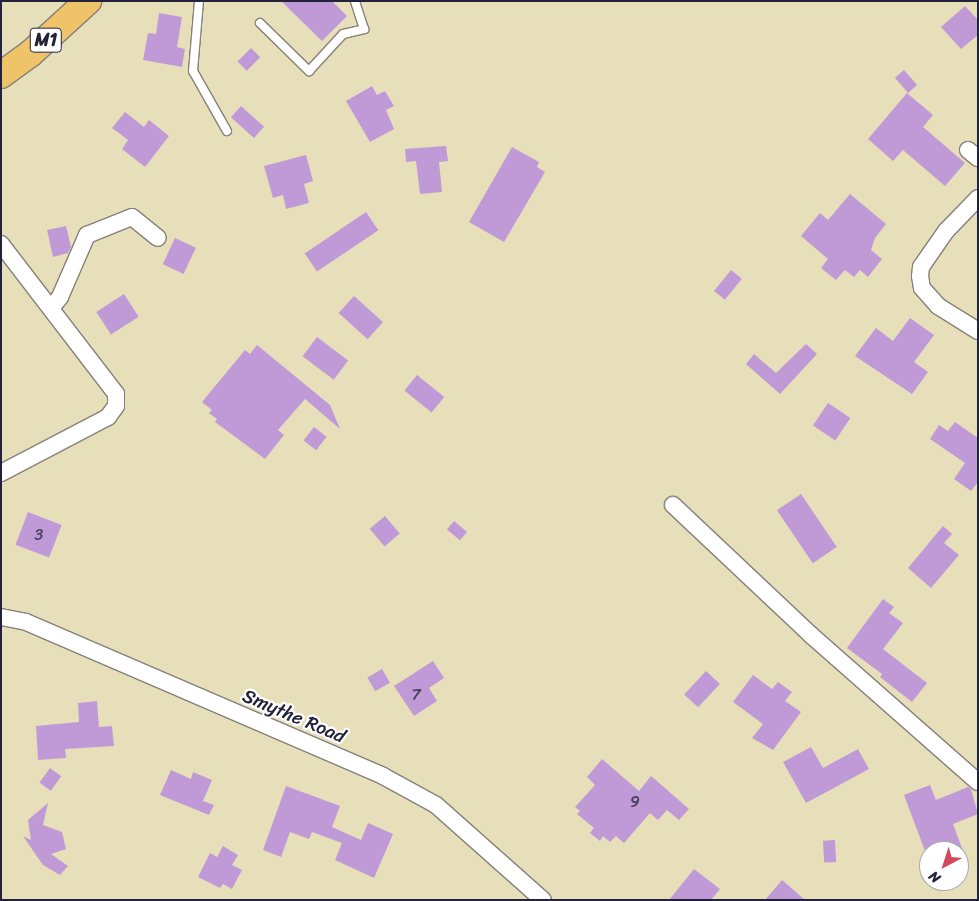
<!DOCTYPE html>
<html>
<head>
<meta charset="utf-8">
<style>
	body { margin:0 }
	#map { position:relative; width:979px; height:901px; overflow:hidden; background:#e7dfba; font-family:Sriracha,sans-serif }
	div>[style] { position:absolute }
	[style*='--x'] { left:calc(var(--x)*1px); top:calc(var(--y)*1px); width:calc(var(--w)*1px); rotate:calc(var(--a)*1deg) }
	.building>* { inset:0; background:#bf9ad7; transform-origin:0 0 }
	.roads { filter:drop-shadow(1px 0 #84807a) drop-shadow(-1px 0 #84807a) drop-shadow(0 1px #84807a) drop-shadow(0 -1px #84807a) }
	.service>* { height:8px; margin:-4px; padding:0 4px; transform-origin:4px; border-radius:4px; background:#fff }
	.minor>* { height:16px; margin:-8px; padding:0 8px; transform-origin:8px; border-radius:8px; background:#fff }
	.trunk>* { height:26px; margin:-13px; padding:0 13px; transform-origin:13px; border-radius:13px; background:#efc469 }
	span { translate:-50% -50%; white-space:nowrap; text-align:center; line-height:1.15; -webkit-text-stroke:4.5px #fff; paint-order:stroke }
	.number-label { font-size:16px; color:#494062 }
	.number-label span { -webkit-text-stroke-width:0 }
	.shield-label span { padding:1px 4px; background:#fff; border:1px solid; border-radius:4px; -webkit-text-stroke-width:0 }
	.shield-label { font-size:18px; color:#22223b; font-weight:700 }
	.street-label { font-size:19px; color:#22223b }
	.frame { position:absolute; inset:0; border:2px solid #22223b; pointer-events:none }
	.north { position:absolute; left:919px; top:841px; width:50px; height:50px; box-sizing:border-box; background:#fff; border:1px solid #a7a7b1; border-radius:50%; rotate:220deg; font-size:14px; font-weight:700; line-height:20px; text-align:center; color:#22223b }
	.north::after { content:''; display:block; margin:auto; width:18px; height:22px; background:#d1495b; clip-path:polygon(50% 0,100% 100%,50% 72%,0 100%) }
</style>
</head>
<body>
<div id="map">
	<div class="building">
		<i style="clip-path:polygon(281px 1px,332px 1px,347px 16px,322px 41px)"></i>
		<i style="clip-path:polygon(965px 6px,978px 20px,978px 35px,961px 49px,941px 27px)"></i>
		<i style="clip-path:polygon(159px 13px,182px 17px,177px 47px,185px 49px,182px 67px,143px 60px,148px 33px,156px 34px)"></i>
		<i style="left:251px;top:48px;width:13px;height:19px;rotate:45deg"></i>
		<i style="left:904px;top:70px;width:20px;height:12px;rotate:49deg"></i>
		<i style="clip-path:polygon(372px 86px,377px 95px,385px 91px,394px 106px,386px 110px,394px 129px,370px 142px,346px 101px)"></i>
		<i style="clip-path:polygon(907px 93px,933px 115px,923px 127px,965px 163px,945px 186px,903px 150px,893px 161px,868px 139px)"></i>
		<i style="left:241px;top:106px;width:31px;height:15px;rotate:42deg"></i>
		<i style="clip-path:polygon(125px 112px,144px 127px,149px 120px,169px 136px,145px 167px,122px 149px,128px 140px,112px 128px)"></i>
		<i style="clip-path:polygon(446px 146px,448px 161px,439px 162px,442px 192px,420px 194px,416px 161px,406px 162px,405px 149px)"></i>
		<i style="clip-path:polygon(512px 147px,539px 162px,537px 167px,545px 172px,504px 242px,469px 222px)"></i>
		<i style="clip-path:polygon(306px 155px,313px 181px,304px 184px,309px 203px,286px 209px,283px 195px,273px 198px,264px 166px)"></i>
		<i style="clip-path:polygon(850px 194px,886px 224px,875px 238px,871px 250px,882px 259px,868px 277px,860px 270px,854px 277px,845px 270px,836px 280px,821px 268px,828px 259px,801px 236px,820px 213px,828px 220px)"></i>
		<i style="left:366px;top:212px;width:22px;height:74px;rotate:56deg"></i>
		<i style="clip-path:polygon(66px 226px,71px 247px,68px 253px,53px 257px,47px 230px)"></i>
		<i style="left:175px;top:238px;width:23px;height:29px;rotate:25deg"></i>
		<i style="left:731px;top:270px;width:14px;height:27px;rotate:39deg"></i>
		<i style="left:124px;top:294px;width:27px;height:33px;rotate:57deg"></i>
		<i style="left:354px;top:296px;width:39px;height:23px;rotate:42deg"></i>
		<i style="clip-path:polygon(910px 318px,934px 335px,914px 362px,928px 372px,912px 394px,855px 356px,876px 328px,893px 341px)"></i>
		<i style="left:317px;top:337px;width:39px;height:24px;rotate:37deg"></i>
		<i style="clip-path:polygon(806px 344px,817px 354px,780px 394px,746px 364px,754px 354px,776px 373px)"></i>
		<i style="clip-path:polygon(257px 345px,330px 405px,340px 429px,305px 399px,278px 430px,284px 435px,265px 459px,215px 422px,217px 419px,209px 413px,212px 410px,202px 402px,245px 350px,250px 354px)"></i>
		<i style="left:417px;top:375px;width:35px;height:20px;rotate:39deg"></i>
		<i style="left:828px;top:403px;width:27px;height:27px;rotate:34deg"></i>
		<i style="clip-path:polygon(955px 422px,978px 438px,978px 482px,971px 491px,954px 479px,965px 463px,930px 439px,939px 425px,948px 431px)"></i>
		<i style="left:314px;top:427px;width:16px;height:17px;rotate:38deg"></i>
		<i style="left:801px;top:494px;width:64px;height:29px;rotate:56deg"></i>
		<i style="left:28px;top:512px;width:36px;height:35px;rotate:21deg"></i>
		<i style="left:385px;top:516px;width:23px;height:20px;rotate:50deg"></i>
		<i style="left:454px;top:521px;width:17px;height:11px;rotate:40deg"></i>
		<i style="clip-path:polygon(943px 526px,952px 534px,944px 543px,959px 555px,931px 588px,908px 568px)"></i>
		<i style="clip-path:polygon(883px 599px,894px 607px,889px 613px,903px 623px,883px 649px,927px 683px,912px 702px,880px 677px,882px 674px,847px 648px)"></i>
		<i style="clip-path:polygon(433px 661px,444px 678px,429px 688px,437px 701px,414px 716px,394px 686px)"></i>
		<i style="left:382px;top:669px;width:16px;height:17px;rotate:60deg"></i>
		<i style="left:706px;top:671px;width:19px;height:32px;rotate:43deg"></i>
		<i style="clip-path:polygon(753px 675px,772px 689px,778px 682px,792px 692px,785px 701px,801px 712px,773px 750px,752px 738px,763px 724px,733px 702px)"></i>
		<i style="clip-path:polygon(97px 701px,99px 727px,112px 726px,114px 746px,65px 749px,66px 758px,38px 760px,36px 726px,79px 722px,78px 703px)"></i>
		<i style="clip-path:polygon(811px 747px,823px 768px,858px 749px,869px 769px,806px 803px,783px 762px)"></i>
		<i style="clip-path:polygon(602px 759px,639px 791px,651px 776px,689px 809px,679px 820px,667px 810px,658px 820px,650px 813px,624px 843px,616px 836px,610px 842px,603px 836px,600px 841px,590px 833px,594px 828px,577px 814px,580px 811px,575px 807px,595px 785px,587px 777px)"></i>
		<i style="left:50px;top:768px;width:14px;height:18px;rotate:36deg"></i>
		<i style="clip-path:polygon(171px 770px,191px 779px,193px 772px,212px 780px,203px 801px,214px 805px,209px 815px,160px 795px)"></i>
		<i style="clip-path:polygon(930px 785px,936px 800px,968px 787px,971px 789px,978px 814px,953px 824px,963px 851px,925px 851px,904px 795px)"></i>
		<i style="clip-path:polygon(286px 786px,340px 806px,332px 827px,361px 840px,368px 823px,393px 834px,374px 878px,335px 860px,342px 843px,312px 832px,309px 839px,290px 832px,281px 857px,263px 850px)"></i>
		<i style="clip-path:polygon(48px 803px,43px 825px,62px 832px,66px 849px,51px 854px,68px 866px,60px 875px,43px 865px,23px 836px,31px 840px,28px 820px)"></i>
		<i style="left:835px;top:840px;width:22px;height:12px;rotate:87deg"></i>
		<i style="clip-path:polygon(223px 846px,238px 855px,232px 865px,242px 870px,232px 889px,223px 884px,220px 888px,198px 877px,210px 853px,217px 857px)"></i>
		<i style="clip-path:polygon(694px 869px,720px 889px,711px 900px,669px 900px)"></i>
		<i style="clip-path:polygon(782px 880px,805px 900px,765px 900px)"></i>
	</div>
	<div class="roads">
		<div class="service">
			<i style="--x:199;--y:1;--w:70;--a:94.9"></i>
			<i style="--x:193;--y:71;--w:69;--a:60.5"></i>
			<i style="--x:260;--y:23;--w:69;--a:44.4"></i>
			<i style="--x:309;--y:71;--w:50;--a:-47.4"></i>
			<i style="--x:343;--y:34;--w:22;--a:-13"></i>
			<i style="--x:364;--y:29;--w:29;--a:-108"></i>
		</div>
		<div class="minor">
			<i style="--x:968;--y:150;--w:13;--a:39"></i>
			<i style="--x:978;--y:198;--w:46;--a:134.1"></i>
			<i style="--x:946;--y:231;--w:44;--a:124.8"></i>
			<i style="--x:921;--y:267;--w:9;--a:96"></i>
			<i style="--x:920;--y:276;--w:12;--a:81"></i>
			<i style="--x:922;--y:288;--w:24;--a:48"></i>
			<i style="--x:938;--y:306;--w:47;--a:32"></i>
			<i style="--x:1;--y:244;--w:189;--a:52.5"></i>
			<i style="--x:116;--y:394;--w:12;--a:90"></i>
			<i style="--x:116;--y:406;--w:14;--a:126"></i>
			<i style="--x:108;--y:417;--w:121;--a:152.4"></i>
			<i style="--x:52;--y:307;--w:13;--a:-51"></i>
			<i style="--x:60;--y:297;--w:68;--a:-66.5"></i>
			<i style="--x:87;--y:235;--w:48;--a:-21.8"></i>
			<i style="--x:132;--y:217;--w:33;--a:39"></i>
			<i style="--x:673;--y:505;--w:190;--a:43.3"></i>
			<i style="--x:811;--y:635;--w:222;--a:41.4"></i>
			<i style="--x:1;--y:617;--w:25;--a:11"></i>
			<i style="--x:26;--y:622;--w:389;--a:23.3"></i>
			<i style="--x:383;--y:776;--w:60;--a:28.7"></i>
			<i style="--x:436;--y:805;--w:143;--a:41.6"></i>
		</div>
		<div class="trunk">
			<i style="--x:1;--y:75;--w:36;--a:-36"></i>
			<i style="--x:30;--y:54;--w:79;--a:-42.4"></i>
		</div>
	</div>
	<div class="number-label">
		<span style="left:39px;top:535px">3</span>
		<span style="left:416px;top:695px">7</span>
		<span style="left:635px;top:802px">9</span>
	</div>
	<div class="shield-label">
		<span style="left:46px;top:40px">M1</span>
	</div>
	<div class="street-label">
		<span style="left:294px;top:716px;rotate:23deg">Smythe Road</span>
	</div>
	<div class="frame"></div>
	<div class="north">N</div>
</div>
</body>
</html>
